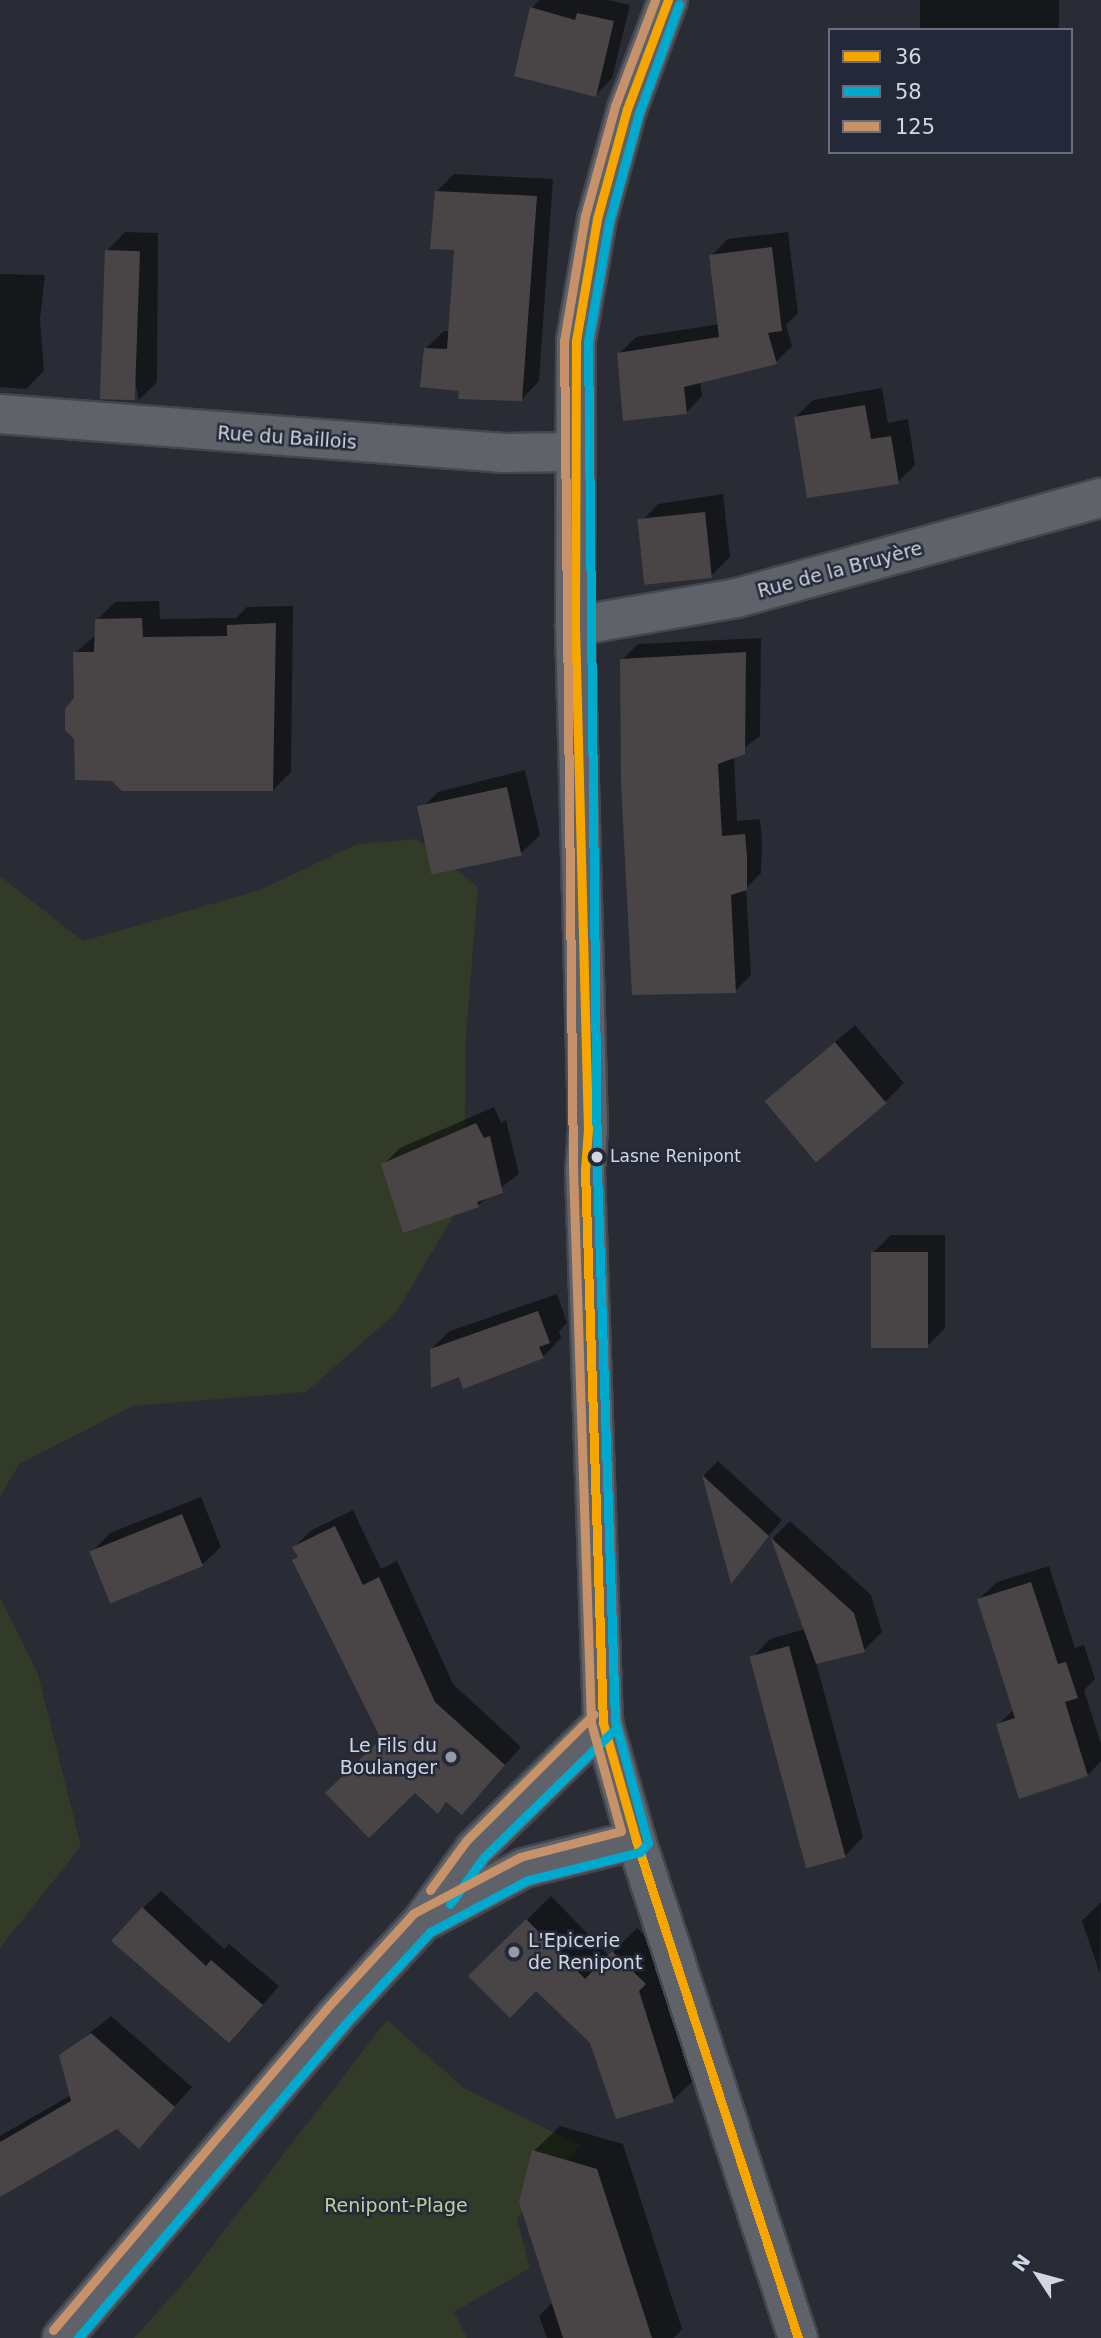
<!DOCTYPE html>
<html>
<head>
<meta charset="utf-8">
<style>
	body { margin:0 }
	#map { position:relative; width:1101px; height:2338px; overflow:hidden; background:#292c34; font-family:"DejaVu Sans",sans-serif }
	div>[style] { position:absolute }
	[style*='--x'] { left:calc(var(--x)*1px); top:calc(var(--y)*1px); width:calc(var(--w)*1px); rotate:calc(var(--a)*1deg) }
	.green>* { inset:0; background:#323a28 }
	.shadow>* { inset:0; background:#0007; transform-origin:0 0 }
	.building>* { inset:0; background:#494546; transform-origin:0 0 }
	.roads { filter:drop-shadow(2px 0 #45474f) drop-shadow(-2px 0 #45474f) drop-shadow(0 2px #45474f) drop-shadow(0 -2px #45474f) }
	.minor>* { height:38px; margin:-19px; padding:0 19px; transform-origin:19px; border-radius:19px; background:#5f6268 }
	.bus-1>* { height:9px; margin:-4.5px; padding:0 4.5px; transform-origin:4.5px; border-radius:4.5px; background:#f7a600 }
	.bus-2>* { height:9px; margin:-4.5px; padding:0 4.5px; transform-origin:4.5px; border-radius:4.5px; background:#00a9ce }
	.bus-3>* { height:9px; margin:-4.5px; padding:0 4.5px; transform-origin:4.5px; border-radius:4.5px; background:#c7916a }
	.dots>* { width:19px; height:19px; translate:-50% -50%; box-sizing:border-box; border:4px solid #242939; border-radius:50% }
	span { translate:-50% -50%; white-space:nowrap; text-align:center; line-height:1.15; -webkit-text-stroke:5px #242939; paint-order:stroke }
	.bus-label { font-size:17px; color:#d2d6e1 }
	.left { translate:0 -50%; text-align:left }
	.street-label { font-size:19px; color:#d2d6e1 }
	.poi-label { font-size:19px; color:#d2d6e1 }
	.right { translate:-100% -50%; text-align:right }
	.park-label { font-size:19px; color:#bbd198 }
	.legend { position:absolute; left:828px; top:28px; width:245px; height:126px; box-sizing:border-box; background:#242939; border:2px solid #6a6e7c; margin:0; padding:9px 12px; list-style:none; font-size:21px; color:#d2d6e1 }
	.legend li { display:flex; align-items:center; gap:14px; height:35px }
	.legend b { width:35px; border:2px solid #6a6e7c }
	.north { position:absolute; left:1003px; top:2240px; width:70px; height:70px; -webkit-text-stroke:5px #242939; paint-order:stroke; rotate:306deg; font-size:19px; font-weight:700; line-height:28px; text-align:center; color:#d2d6e1 }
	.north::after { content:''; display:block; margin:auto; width:24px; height:32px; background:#d2d6e1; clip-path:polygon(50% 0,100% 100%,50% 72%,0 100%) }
</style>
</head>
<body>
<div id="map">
	<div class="green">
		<i style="clip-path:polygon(417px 839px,478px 887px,466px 1036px,464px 1198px,396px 1313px,306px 1392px,133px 1406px,19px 1464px,0 1497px,0 876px,83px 941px,260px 890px,357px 844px)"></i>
		<i style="clip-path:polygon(0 1597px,38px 1674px,81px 1846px,0 1948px)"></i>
		<i style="clip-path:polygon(387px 2020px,465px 2089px,580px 2145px,517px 2219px,530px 2268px,454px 2312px,467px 2338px,134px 2338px,187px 2279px)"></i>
	</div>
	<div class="shadow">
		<i style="clip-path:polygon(540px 0,608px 0,630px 5px,612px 78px,596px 95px,532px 8px)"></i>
		<i style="left:920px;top:0;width:139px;height:31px"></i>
		<i style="clip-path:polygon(454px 174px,553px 179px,539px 381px,522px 399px,461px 389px,426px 348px,444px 331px,450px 331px,456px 248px,437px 191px)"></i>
		<i style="clip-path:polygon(125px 232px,158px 233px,157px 382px,139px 400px,107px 251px)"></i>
		<i style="clip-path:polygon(788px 232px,798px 313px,786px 325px,792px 346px,776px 362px,700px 381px,702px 396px,686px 413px,619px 354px,636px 337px,720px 324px,711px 256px,728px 239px)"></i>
		<i style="clip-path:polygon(0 274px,45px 275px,40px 320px,44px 371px,26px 389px,0 387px)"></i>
		<i style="clip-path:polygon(882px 388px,888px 423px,908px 419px,915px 465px,898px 482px,796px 417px,813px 400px)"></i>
		<i style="clip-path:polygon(723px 494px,730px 557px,711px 576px,640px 523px,658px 504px)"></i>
		<i style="clip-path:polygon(159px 601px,160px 619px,236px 618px,247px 607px,293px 606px,291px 772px,273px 790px,75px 698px,75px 653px,96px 635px,97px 620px,115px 602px)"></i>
		<i style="clip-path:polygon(761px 638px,760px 736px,734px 756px,737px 821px,760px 819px,762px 840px,761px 873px,746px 888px,751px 975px,735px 991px,622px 660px,638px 644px)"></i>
		<i style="clip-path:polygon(525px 770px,540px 835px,521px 853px,420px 810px,438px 792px)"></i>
		<i style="clip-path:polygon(855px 1025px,904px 1083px,886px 1101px,767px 1100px)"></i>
		<i style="clip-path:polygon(494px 1107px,501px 1123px,506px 1120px,519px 1174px,478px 1205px,383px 1165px,400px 1148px)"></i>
		<i style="clip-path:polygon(891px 1235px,945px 1235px,945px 1328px,926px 1347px,873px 1253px)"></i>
		<i style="clip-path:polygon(557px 1294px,567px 1323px,559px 1331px,561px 1338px,543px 1357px,460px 1375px,431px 1349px,450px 1331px)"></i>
		<i style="clip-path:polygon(718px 1461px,782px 1520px,732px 1580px,704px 1475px)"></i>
		<i style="clip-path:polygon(201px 1497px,221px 1547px,202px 1565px,92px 1552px,110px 1533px)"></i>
		<i style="clip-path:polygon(353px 1510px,381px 1569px,397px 1561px,453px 1684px,521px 1747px,462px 1813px,448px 1801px,437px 1812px,383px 1739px,294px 1560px,299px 1556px,294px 1547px,312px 1530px)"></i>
		<i style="clip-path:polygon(790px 1521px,871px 1595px,882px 1632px,864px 1650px,816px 1662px,863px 1837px,845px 1856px,752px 1658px,770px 1639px,805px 1629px,773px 1538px)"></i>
		<i style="clip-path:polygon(1049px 1566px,1075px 1648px,1084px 1645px,1095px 1679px,1084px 1690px,1101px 1744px,1101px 1761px,1088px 1775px,998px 1725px,1014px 1709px,979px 1599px,997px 1582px)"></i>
		<i style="clip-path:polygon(161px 1891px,224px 1949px,229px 1944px,279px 1986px,247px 2023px,143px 1908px)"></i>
		<i style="clip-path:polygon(551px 1896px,609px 1956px,637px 1928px,669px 1959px,697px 2077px,673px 2100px,592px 2042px,536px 1989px,470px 1976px)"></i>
		<i style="clip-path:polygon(1100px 1903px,1101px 1903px,1100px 1974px,1082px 1921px)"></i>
		<i style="clip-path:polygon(111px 2016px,192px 2087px,139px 2146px,118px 2127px,0 2182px,0 2136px,71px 2095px,61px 2056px)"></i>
		<i style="clip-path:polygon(560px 2126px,623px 2144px,682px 2329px,674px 2338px,547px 2338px,539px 2316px,553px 2302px,534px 2151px)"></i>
	</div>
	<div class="building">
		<i style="clip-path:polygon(530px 7px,575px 20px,577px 13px,614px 21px,596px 97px,514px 76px)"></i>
		<i style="clip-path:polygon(435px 191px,537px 196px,522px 401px,458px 399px,459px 391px,420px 387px,424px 348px,447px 349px,454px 250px,430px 249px)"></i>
		<i style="clip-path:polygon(772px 247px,782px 331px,768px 333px,777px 364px,684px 387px,687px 414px,623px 421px,617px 353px,719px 337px,709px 255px)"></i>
		<i style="left:105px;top:250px;width:35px;height:149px;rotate:2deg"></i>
		<i style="clip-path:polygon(865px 405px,871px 439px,891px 436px,899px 484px,807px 498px,794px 417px)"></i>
		<i style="left:705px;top:512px;width:66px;height:68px;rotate:84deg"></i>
		<i style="clip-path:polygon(142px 618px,143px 637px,227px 636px,227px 625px,276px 623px,273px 791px,122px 791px,112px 781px,75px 780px,74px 739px,65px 730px,65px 709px,74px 698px,73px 652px,94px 652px,95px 619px)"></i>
		<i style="clip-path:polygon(746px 652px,745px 754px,718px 764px,722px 836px,745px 834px,747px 856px,747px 890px,731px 895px,736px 993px,632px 995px,621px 784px,620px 659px)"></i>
		<i style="left:507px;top:787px;width:70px;height:92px;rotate:78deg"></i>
		<i style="left:835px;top:1042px;width:80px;height:92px;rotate:50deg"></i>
		<i style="clip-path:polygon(476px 1123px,484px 1138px,490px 1136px,503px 1193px,477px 1202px,479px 1207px,403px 1233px,381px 1164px)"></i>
		<i style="left:871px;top:1252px;width:57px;height:96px"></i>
		<i style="clip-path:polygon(538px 1311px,550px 1343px,539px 1347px,544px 1358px,463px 1389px,459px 1377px,431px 1388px,430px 1349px)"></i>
		<i style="clip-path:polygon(702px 1475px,769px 1536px,731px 1584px)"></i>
		<i style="left:182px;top:1514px;width:56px;height:100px;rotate:68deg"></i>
		<i style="clip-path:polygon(335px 1526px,363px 1585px,379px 1577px,435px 1702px,505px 1765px,462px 1815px,446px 1802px,438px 1814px,415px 1793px,369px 1838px,325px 1793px,381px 1739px,292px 1560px,298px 1557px,292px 1547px)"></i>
		<i style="clip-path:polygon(771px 1538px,854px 1613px,865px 1652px,816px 1664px)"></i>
		<i style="clip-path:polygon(1031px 1582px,1058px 1664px,1066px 1662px,1078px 1698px,1065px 1702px,1088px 1776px,1019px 1799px,996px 1724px,1015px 1718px,977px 1599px)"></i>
		<i style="left:789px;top:1646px;width:219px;height:41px;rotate:75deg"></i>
		<i style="clip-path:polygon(142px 1907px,206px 1966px,211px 1960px,263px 2005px,229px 2043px,111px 1941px)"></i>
		<i style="clip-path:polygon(526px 1919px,585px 1979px,612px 1951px,646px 1984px,639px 1991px,674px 2102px,616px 2119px,590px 2043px,536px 1991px,510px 2018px,468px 1976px)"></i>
		<i style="clip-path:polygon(91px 2033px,175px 2107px,139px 2149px,117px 2129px,0 2197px,0 2142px,71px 2101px,59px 2055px)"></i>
		<i style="clip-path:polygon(532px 2150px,597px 2169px,652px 2338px,563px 2338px,519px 2202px)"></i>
	</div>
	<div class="roads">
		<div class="minor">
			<i style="--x:668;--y:0;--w:116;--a:110.6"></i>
			<i style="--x:627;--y:109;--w:114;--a:105.3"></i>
			<i style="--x:597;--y:219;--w:124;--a:99.8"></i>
			<i style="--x:576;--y:341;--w:285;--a:90.2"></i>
			<i style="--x:575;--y:626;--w:503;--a:88.52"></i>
			<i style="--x:588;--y:1129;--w:41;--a:94.2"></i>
			<i style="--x:585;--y:1170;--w:553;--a:88.14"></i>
			<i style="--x:603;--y:1723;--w:122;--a:74.2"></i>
			<i style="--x:636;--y:1840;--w:524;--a:71.98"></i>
			<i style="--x:0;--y:414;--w:505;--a:4.43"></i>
			<i style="--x:503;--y:453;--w:72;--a:-0.8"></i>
			<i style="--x:575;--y:626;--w:164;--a:-9.8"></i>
			<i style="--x:737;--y:598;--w:377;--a:-15.4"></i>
			<i style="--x:430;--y:1918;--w:106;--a:-28"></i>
			<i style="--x:524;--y:1868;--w:115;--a:-14"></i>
			<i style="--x:62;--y:2338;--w:421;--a:-49.6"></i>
			<i style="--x:335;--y:2017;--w:129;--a:-47.5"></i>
			<i style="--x:422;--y:1922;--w:90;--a:-54"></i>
			<i style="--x:475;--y:1849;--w:180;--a:-44.5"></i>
		</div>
	</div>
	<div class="bus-1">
		<i style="--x:668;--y:0;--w:116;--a:110.6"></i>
		<i style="--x:627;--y:109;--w:114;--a:105.3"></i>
		<i style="--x:597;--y:219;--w:124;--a:99.8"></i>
		<i style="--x:576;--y:341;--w:285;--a:90.2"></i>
		<i style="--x:575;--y:626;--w:503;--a:88.52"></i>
		<i style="--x:588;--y:1129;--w:41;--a:94.2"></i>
		<i style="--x:585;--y:1170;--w:553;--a:88.14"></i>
		<i style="--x:603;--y:1723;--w:122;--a:74.2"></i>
		<i style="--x:636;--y:1840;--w:524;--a:71.98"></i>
	</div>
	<div class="bus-2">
		<i style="--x:450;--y:1904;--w:58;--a:-54.1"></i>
		<i style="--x:484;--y:1857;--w:179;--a:-44.3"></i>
		<i style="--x:78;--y:2338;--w:411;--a:-49.6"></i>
		<i style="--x:344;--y:2025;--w:127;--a:-47.2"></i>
		<i style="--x:430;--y:1932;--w:111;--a:-28"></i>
		<i style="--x:528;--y:1880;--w:115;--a:-14"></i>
		<i style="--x:640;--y:1852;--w:12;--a:-48"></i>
		<i style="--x:648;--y:1843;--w:126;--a:-105.1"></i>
		<i style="--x:615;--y:1721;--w:551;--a:-91.87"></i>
		<i style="--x:597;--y:1170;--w:828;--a:-90.62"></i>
		<i style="--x:588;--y:342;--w:122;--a:-80.1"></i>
		<i style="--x:609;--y:222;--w:113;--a:-74.6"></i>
		<i style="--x:639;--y:113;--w:116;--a:-69.8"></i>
	</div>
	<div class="bus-3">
		<i style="--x:430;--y:1890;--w:61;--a:-53.7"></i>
		<i style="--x:466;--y:1841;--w:180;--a:-44.8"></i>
		<i style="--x:53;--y:2330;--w:421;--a:-49.6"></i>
		<i style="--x:326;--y:2009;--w:130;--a:-47.5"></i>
		<i style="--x:414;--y:1913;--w:120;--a:-27.8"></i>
		<i style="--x:520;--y:1857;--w:104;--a:-14.4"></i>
		<i style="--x:621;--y:1831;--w:112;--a:-105.5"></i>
		<i style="--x:591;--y:1723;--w:553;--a:-91.86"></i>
		<i style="--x:573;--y:1170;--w:829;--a:-90.62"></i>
		<i style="--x:564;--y:341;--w:127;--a:-80.5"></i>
		<i style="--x:585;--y:216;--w:114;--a:-74.7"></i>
		<i style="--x:615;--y:106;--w:113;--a:-69.3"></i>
	</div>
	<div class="dots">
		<i style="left:597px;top:1157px;background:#d2d6e1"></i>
		<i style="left:451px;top:1757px;background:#979aa4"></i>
		<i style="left:514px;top:1952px;background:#979aa4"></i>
	</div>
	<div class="bus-label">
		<span class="left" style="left:610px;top:1157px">Lasne Renipont</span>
	</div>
	<div class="street-label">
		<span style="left:287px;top:438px;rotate:4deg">Rue du Baillois</span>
		<span style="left:840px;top:570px;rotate:-15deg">Rue de la Bruyère</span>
	</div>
	<div class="poi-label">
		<span class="right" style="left:437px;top:1757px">Le Fils du<br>Boulanger</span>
		<span class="left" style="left:528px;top:1952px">L'Epicerie<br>de Renipont</span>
	</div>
	<div class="park-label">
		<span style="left:396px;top:2206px">Renipont-Plage</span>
	</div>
	<ul class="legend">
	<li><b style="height:9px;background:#f7a600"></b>36</li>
	<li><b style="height:9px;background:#00a9ce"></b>58</li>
	<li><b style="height:9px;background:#c7916a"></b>125</li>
	</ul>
	<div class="north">N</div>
</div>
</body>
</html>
